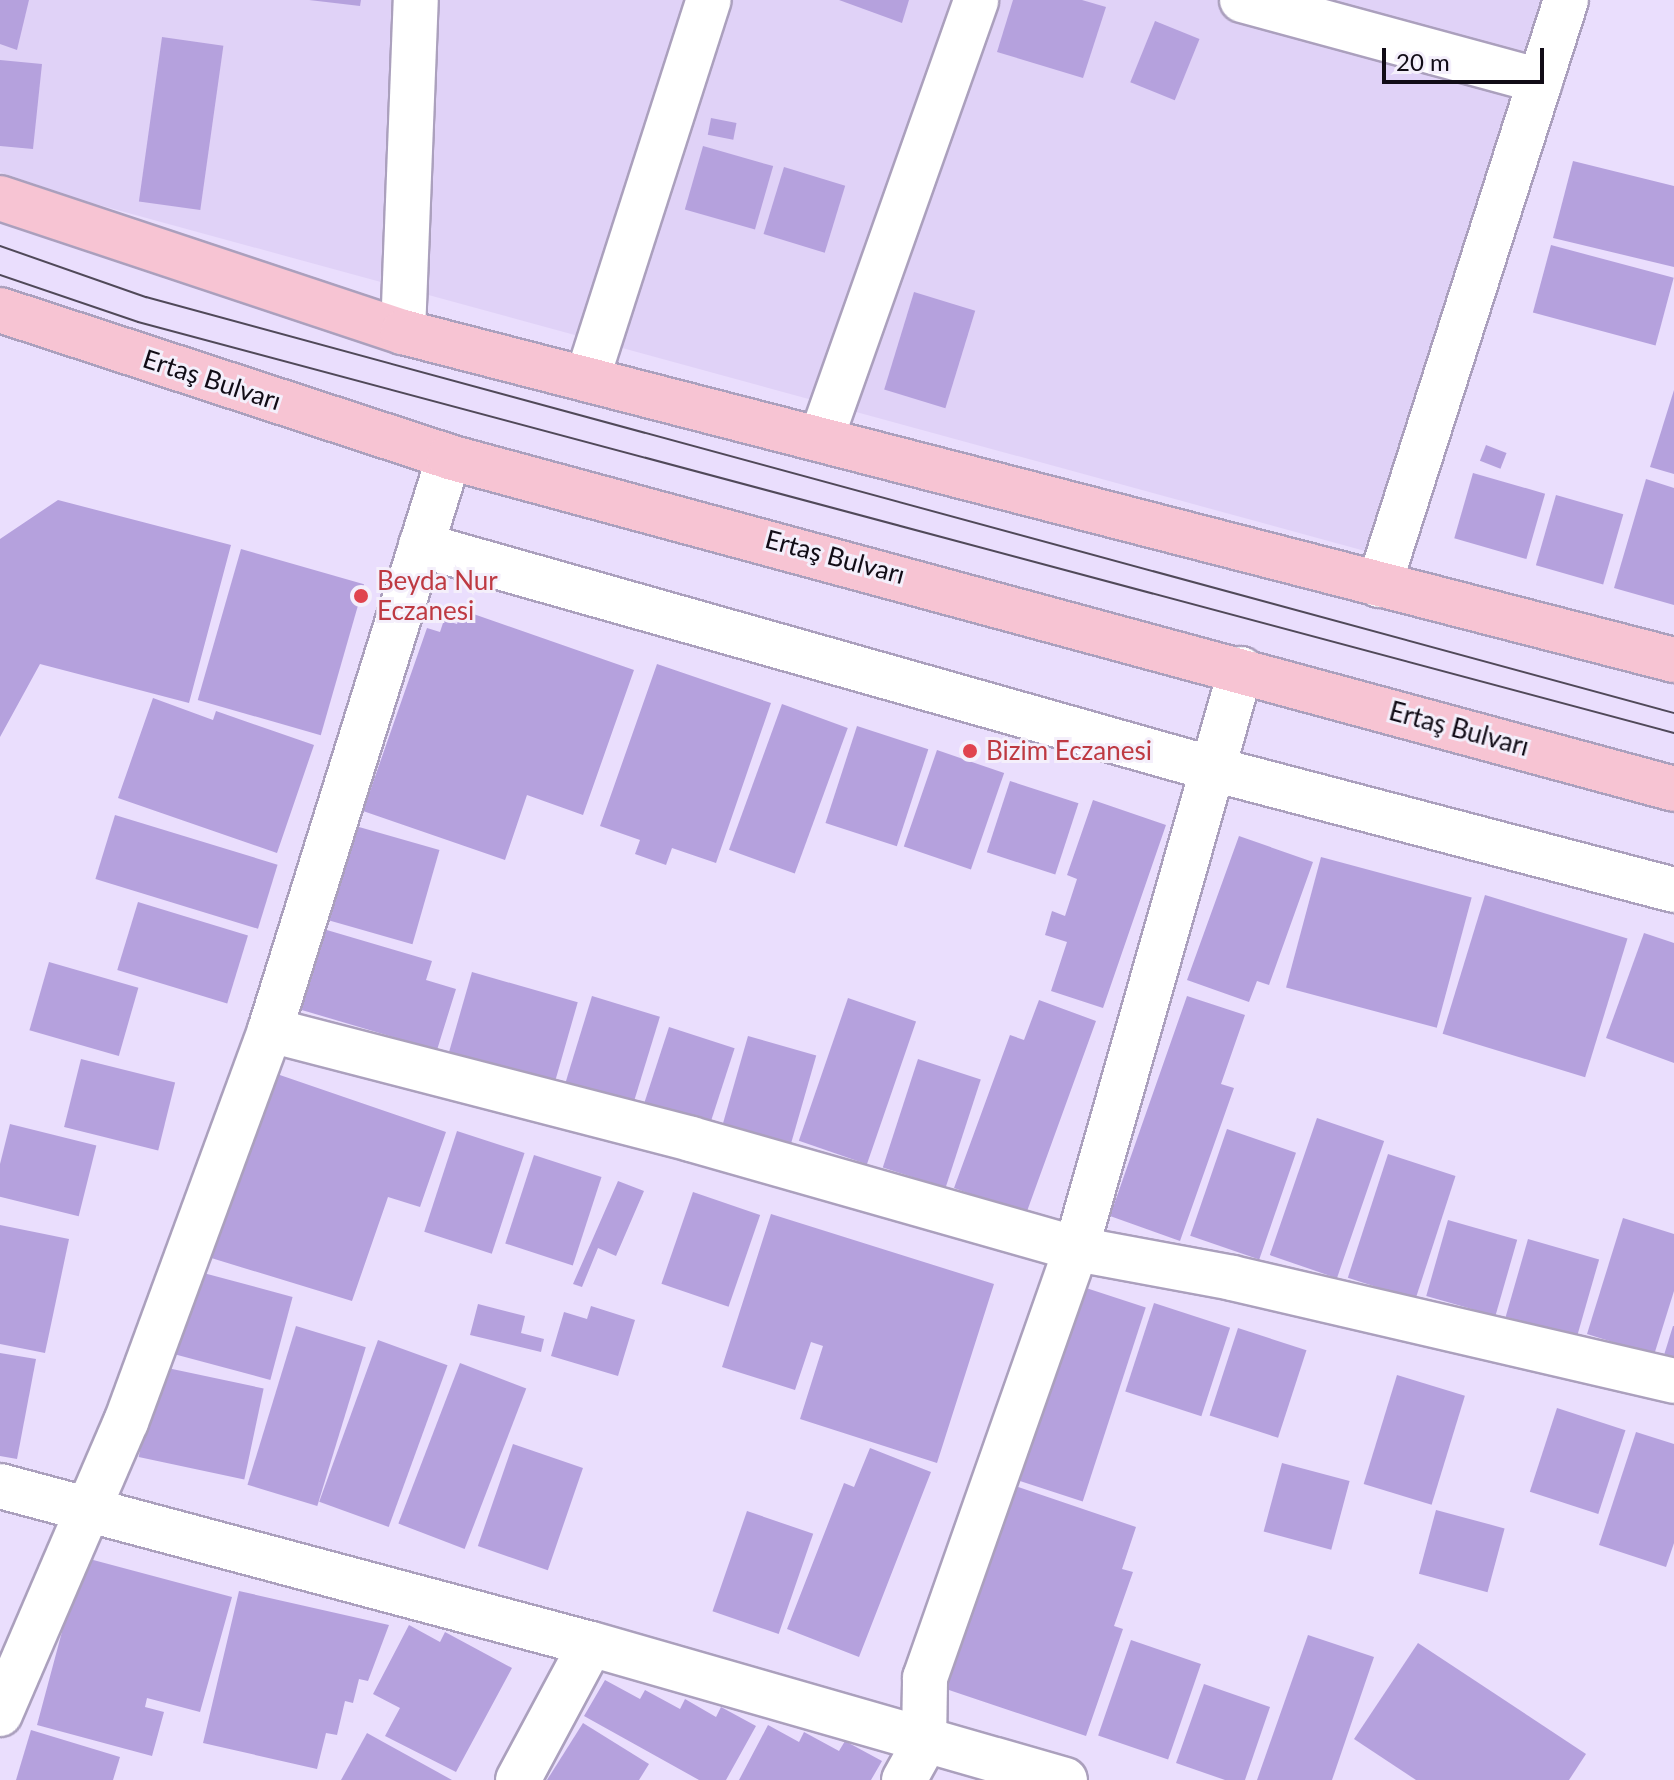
<!DOCTYPE html>
<html>
<head>
<meta charset="utf-8">
<style>
	body { margin:0 }
	#map { position:relative; width:1674px; height:1780px; overflow:hidden; background:#eadefd; font-family:Lato,sans-serif }
	div>[style] { position:absolute }
	[style*='--x'] { left:calc(var(--x)*1px); top:calc(var(--y)*1px); width:calc(var(--w)*1px); rotate:calc(var(--a)*1deg) }
	.built>* { inset:0; background:#e0d2f7 }
	.building>* { inset:0; background:#b5a1dd; transform-origin:0 0 }
	.roads { filter:drop-shadow(2px 0 #aba0bd) drop-shadow(-2px 0 #aba0bd) drop-shadow(0 2px #aba0bd) drop-shadow(0 -2px #aba0bd) }
	.street>* { height:44px; margin:-22px; padding:0 22px; transform-origin:22px; border-radius:22px; background:#fff }
	.primary>* { height:44px; margin:-22px; padding:0 22px; transform-origin:22px; border-radius:22px; background:#f7c4d3 }
	.tram>* { height:2px; margin:-1px; padding:0 1px; transform-origin:1px; border-radius:1px; background:#504959 }
	.dots>* { width:22px; height:22px; translate:-50% -50%; box-sizing:border-box; border:4px solid #f4effb; border-radius:50% }
	span { translate:-50% -50%; white-space:nowrap; text-align:center; line-height:1.15; -webkit-text-stroke:6px #f4effb; paint-order:stroke }
	.street-label { font-size:26px; color:#110c16 }
	.health-label { font-size:26px; color:#be3a42 }
	.left { translate:0 -50%; text-align:left }
	.scale { position:absolute; left:1382px; top:48px; width:162px; height:36px; box-sizing:border-box; border:4px solid #110c16; border-top:0; padding-left:10px; font-size:24px; line-height:28px; white-space:nowrap; color:#110c16; -webkit-text-stroke:6px #f4effb; paint-order:stroke }
</style>
</head>
<body>
<div id="map">
	<div class="built">
		<i style="clip-path:polygon(0 0,1557px 0,1376px 554px,77px 199px,0 172px)"></i>
	</div>
	<div class="building">
		<i style="clip-path:polygon(0 0,29px 0,17px 50px,0 44px)"></i>
		<i style="clip-path:polygon(309px 0,361px 0,360px 6px)"></i>
		<i style="clip-path:polygon(839px 0,909px 0,902px 23px)"></i>
		<i style="clip-path:polygon(1013px 0,1082px 0,1106px 7px,1083px 78px,997px 52px)"></i>
		<i style="left:1155px;top:21px;width:48px;height:66px;rotate:22deg"></i>
		<i style="left:162px;top:37px;width:62px;height:166px;rotate:8deg"></i>
		<i style="clip-path:polygon(0 60px,42px 64px,33px 149px,0 146px)"></i>
		<i style="left:711px;top:118px;width:26px;height:17px;rotate:11deg"></i>
		<i style="left:703px;top:146px;width:73px;height:66px;rotate:16deg"></i>
		<i style="clip-path:polygon(1573px 161px,1674px 186px,1674px 267px,1553px 238px)"></i>
		<i style="left:784px;top:167px;width:64px;height:70px;rotate:17deg"></i>
		<i style="left:1551px;top:245px;width:127px;height:70px;rotate:15deg"></i>
		<i style="left:914px;top:292px;width:64px;height:102px;rotate:17deg"></i>
		<i style="clip-path:polygon(1674px 390px,1674px 474px,1650px 467px)"></i>
		<i style="left:1486px;top:445px;width:22px;height:17px;rotate:21deg"></i>
		<i style="left:1473px;top:473px;width:75px;height:68px;rotate:16deg"></i>
		<i style="clip-path:polygon(1646px 479px,1674px 488px,1674px 605px,1614px 588px)"></i>
		<i style="left:1556px;top:495px;width:70px;height:73px;rotate:16deg"></i>
		<i style="clip-path:polygon(58px 500px,231px 545px,189px 703px,40px 664px,0 737px,0 539px)"></i>
		<i style="left:241px;top:549px;width:128px;height:157px;rotate:16deg"></i>
		<i style="clip-path:polygon(462px 610px,634px 670px,583px 815px,527px 795px,505px 860px,363px 811px,427px 628px,440px 632px,444px 620px,457px 624px)"></i>
		<i style="clip-path:polygon(657px 664px,771px 703px,716px 863px,672px 848px,666px 865px,635px 854px,640px 840px,600px 826px)"></i>
		<i style="clip-path:polygon(153px 698px,213px 720px,216px 711px,314px 745px,277px 853px,118px 798px)"></i>
		<i style="left:782px;top:704px;width:70px;height:155px;rotate:20deg"></i>
		<i style="left:857px;top:726px;width:75px;height:102px;rotate:18deg"></i>
		<i style="left:937px;top:750px;width:71px;height:102px;rotate:19deg"></i>
		<i style="left:1010px;top:781px;width:72px;height:75px;rotate:18deg"></i>
		<i style="clip-path:polygon(1093px 800px,1166px 825px,1103px 1008px,1051px 991px,1067px 942px,1045px 935px,1052px 911px,1065px 916px,1077px 879px,1067px 875px)"></i>
		<i style="left:115px;top:815px;width:170px;height:67px;rotate:17deg"></i>
		<i style="left:352px;top:825px;width:91px;height:98px;rotate:16deg"></i>
		<i style="clip-path:polygon(1239px 836px,1313px 862px,1269px 985px,1257px 981px,1249px 1002px,1187px 980px)"></i>
		<i style="left:1321px;top:857px;width:156px;height:135px;rotate:15deg"></i>
		<i style="left:1485px;top:895px;width:149px;height:145px;rotate:17deg"></i>
		<i style="left:138px;top:902px;width:115px;height:71px;rotate:17deg"></i>
		<i style="clip-path:polygon(320px 928px,432px 961px,426px 980px,456px 989px,437px 1050px,295px 1008px)"></i>
		<i style="clip-path:polygon(1644px 933px,1674px 943px,1674px 1063px,1606px 1038px)"></i>
		<i style="left:49px;top:962px;width:93px;height:71px;rotate:16deg"></i>
		<i style="left:472px;top:972px;width:110px;height:88px;rotate:16deg"></i>
		<i style="left:592px;top:996px;width:71px;height:96px;rotate:17deg"></i>
		<i style="clip-path:polygon(1187px 996px,1245px 1015px,1221px 1084px,1234px 1088px,1180px 1241px,1110px 1216px)"></i>
		<i style="left:848px;top:998px;width:72px;height:151px;rotate:19deg"></i>
		<i style="clip-path:polygon(1039px 1000px,1096px 1021px,1026px 1214px,954px 1188px,1010px 1035px,1024px 1040px)"></i>
		<i style="left:669px;top:1027px;width:69px;height:80px;rotate:18deg"></i>
		<i style="left:748px;top:1036px;width:71px;height:93px;rotate:16deg"></i>
		<i style="left:81px;top:1059px;width:97px;height:70px;rotate:14deg"></i>
		<i style="left:918px;top:1059px;width:66px;height:114px;rotate:18deg"></i>
		<i style="clip-path:polygon(274px 1073px,446px 1132px,420px 1207px,388px 1197px,352px 1301px,208px 1257px)"></i>
		<i style="left:1317px;top:1118px;width:71px;height:145px;rotate:19deg"></i>
		<i style="left:10px;top:1124px;width:89px;height:73px;rotate:14deg"></i>
		<i style="left:1227px;top:1129px;width:73px;height:113px;rotate:19deg"></i>
		<i style="left:457px;top:1131px;width:71px;height:106px;rotate:18deg"></i>
		<i style="left:1388px;top:1154px;width:71px;height:130px;rotate:18deg"></i>
		<i style="left:534px;top:1155px;width:71px;height:93px;rotate:18deg"></i>
		<i style="clip-path:polygon(618px 1181px,644px 1191px,616px 1256px,598px 1248px,582px 1287px,573px 1284px)"></i>
		<i style="left:693px;top:1192px;width:71px;height:97px;rotate:19deg"></i>
		<i style="clip-path:polygon(771px 1214px,994px 1284px,937px 1463px,800px 1419px,823px 1346px,811px 1342px,795px 1390px,722px 1367px)"></i>
		<i style="clip-path:polygon(1623px 1218px,1674px 1234px,1674px 1291px,1654px 1355px,1587px 1334px)"></i>
		<i style="left:1448px;top:1220px;width:72px;height:79px;rotate:16deg"></i>
		<i style="clip-path:polygon(0 1225px,69px 1239px,45px 1353px,0 1344px)"></i>
		<i style="left:1528px;top:1239px;width:74px;height:81px;rotate:16deg"></i>
		<i style="left:196px;top:1271px;width:100px;height:86px;rotate:15deg"></i>
		<i style="left:1083px;top:1287px;width:66px;height:204px;rotate:18deg"></i>
		<i style="left:1154px;top:1303px;width:80px;height:93px;rotate:18deg"></i>
		<i style="clip-path:polygon(478px 1304px,525px 1316px,521px 1333px,544px 1339px,541px 1352px,470px 1335px)"></i>
		<i style="clip-path:polygon(591px 1306px,635px 1320px,618px 1376px,551px 1356px,564px 1312px,587px 1319px)"></i>
		<i style="left:296px;top:1326px;width:73px;height:166px;rotate:17deg"></i>
		<i style="clip-path:polygon(1673px 1326px,1674px 1326px,1674px 1359px,1664px 1355px)"></i>
		<i style="left:1238px;top:1328px;width:72px;height:92px;rotate:18deg"></i>
		<i style="left:378px;top:1340px;width:74px;height:172px;rotate:20deg"></i>
		<i style="clip-path:polygon(0 1353px,36px 1359px,17px 1459px,0 1456px)"></i>
		<i style="left:460px;top:1363px;width:71px;height:172px;rotate:21deg"></i>
		<i style="left:158px;top:1366px;width:108px;height:93px;rotate:12deg"></i>
		<i style="left:1397px;top:1375px;width:71px;height:114px;rotate:17deg"></i>
		<i style="left:1557px;top:1408px;width:72px;height:88px;rotate:18deg"></i>
		<i style="clip-path:polygon(1636px 1432px,1674px 1444px,1674px 1543px,1666px 1567px,1599px 1545px)"></i>
		<i style="left:513px;top:1444px;width:74px;height:108px;rotate:19deg"></i>
		<i style="clip-path:polygon(870px 1448px,931px 1472px,859px 1657px,787px 1629px,844px 1483px,854px 1487px)"></i>
		<i style="left:1282px;top:1463px;width:70px;height:71px;rotate:15deg"></i>
		<i style="clip-path:polygon(1009px 1484px,1136px 1527px,1122px 1569px,1133px 1572px,1114px 1626px,1123px 1629px,1086px 1736px,940px 1687px)"></i>
		<i style="left:1436px;top:1510px;width:71px;height:66px;rotate:15deg"></i>
		<i style="left:747px;top:1511px;width:70px;height:106px;rotate:19deg"></i>
		<i style="clip-path:polygon(82px 1557px,232px 1597px,200px 1712px,147px 1698px,145px 1707px,164px 1712px,152px 1756px,37px 1725px)"></i>
		<i style="clip-path:polygon(239px 1591px,389px 1625px,368px 1681px,359px 1679px,353px 1703px,345px 1701px,337px 1735px,326px 1733px,317px 1769px,203px 1743px)"></i>
		<i style="clip-path:polygon(409px 1625px,440px 1642px,445px 1632px,512px 1668px,456px 1772px,385px 1736px,400px 1708px,373px 1694px)"></i>
		<i style="clip-path:polygon(1308px 1635px,1374px 1657px,1332px 1780px,1257px 1780px)"></i>
		<i style="left:1131px;top:1640px;width:74px;height:101px;rotate:19deg"></i>
		<i style="clip-path:polygon(1418px 1643px,1586px 1754px,1569px 1780px,1416px 1780px,1354px 1739px)"></i>
		<i style="clip-path:polygon(605px 1680px,640px 1699px,645px 1690px,680px 1709px,685px 1699px,716px 1717px,721px 1707px,756px 1726px,726px 1780px,699px 1780px,584px 1716px)"></i>
		<i style="clip-path:polygon(1204px 1684px,1270px 1707px,1245px 1780px,1225px 1780px,1176px 1763px)"></i>
		<i style="clip-path:polygon(583px 1723px,649px 1764px,639px 1780px,547px 1780px)"></i>
		<i style="clip-path:polygon(768px 1725px,799px 1742px,804px 1732px,839px 1751px,845px 1741px,882px 1761px,871px 1780px,739px 1780px)"></i>
		<i style="clip-path:polygon(31px 1730px,120px 1757px,113px 1780px,16px 1780px)"></i>
		<i style="clip-path:polygon(367px 1733px,452px 1780px,341px 1780px)"></i>
	</div>
	<div class="roads">
		<div class="street">
			<i style="--x:1242;--y:0;--w:309;--a:15.2"></i>
			<i style="--x:403;--y:332;--w:332;--a:-87.8"></i>
			<i style="--x:587;--y:379;--w:398;--a:-72.2"></i>
			<i style="--x:822;--y:436;--w:462;--a:-70.5"></i>
			<i style="--x:449;--y:457;--w:600;--a:107.35"></i>
			<i style="--x:270;--y:1030;--w:435;--a:14.5"></i>
			<i style="--x:691;--y:1139;--w:400;--a:15.9"></i>
			<i style="--x:1076;--y:1249;--w:159;--a:10.5"></i>
			<i style="--x:1232;--y:1278;--w:454;--a:13.1"></i>
			<i style="--x:421;--y:545;--w:823;--a:15.79"></i>
			<i style="--x:1213;--y:769;--w:477;--a:14.7"></i>
			<i style="--x:1379;--y:585;--w:614;--a:-72.27"></i>
			<i style="--x:0;--y:1486;--w:612;--a:14.97"></i>
			<i style="--x:0;--y:1714;--w:318;--a:-66.7"></i>
			<i style="--x:126;--y:1422;--w:418;--a:-69.8"></i>
			<i style="--x:518;--y:1780;--w:154;--a:-61.8"></i>
			<i style="--x:591;--y:1644;--w:493;--a:16"></i>
			<i style="--x:904;--y:1780;--w:41;--a:-60.9"></i>
			<i style="--x:924;--y:1744;--w:66;--a:-89.1"></i>
			<i style="--x:925;--y:1678;--w:455;--a:-70.6"></i>
			<i style="--x:1076;--y:1249;--w:603;--a:-74.12"></i>
		</div>
		<div class="primary">
			<i style="--x:0;--y:198;--w:425;--a:18.4"></i>
			<i style="--x:403;--y:332;--w:1313;--a:14.47"></i>
			<i style="--x:0;--y:310;--w:472;--a:18.1"></i>
			<i style="--x:449;--y:457;--w:1269;--a:15.16"></i>
		</div>
	</div>
	<div class="tram">
		<i style="--x:0;--y:246;--w:155;--a:19.3"></i>
		<i style="--x:146;--y:297;--w:1584;--a:15.23"></i>
		<i style="--x:0;--y:275;--w:146;--a:18.8"></i>
		<i style="--x:138;--y:322;--w:1590;--a:14.98"></i>
	</div>
	<div class="dots">
		<i style="left:361px;top:596px;background:#e0444e"></i>
		<i style="left:970px;top:751px;background:#e0444e"></i>
	</div>
	<div class="street-label">
		<span style="left:212px;top:380px;rotate:18deg">Ertaş Bulvarı</span>
		<span style="left:835px;top:557px;rotate:15deg">Ertaş Bulvarı</span>
		<span style="left:1459px;top:729px;rotate:15deg">Ertaş Bulvarı</span>
	</div>
	<div class="health-label">
		<span class="left" style="left:377px;top:596px">Beyda Nur<br>Eczanesi</span>
		<span class="left" style="left:986px;top:751px">Bizim Eczanesi</span>
	</div>
	<div class="scale">20 m</div>
</div>
</body>
</html>
